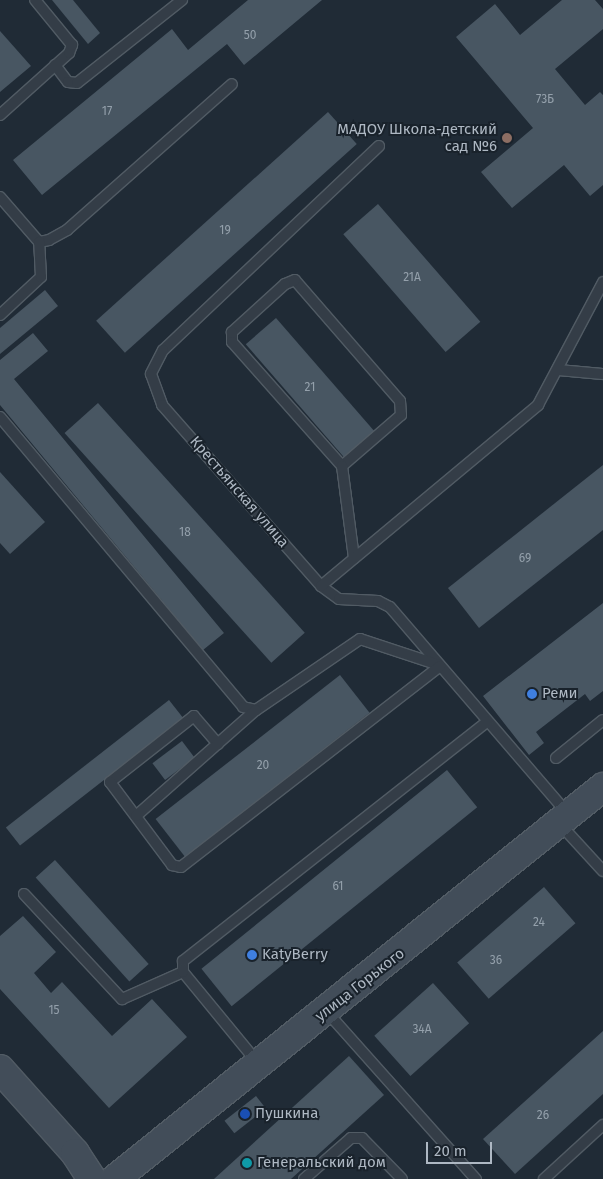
<!DOCTYPE html>
<html>
<head>
<meta charset="utf-8">
<style>
	body { margin:0 }
	#map { position:relative; width:603px; height:1179px; overflow:hidden; background:#202b36; font-family:"Fira Sans",sans-serif }
	div>[style] { position:absolute }
	[style*='--x'] { left:calc(var(--x)*1px); top:calc(var(--y)*1px); width:calc(var(--w)*1px); rotate:calc(var(--a)*1deg) }
	.building>* { inset:0; background:#485662; transform-origin:0 0 }
	.roads { filter:drop-shadow(1px 0 #515b64) drop-shadow(-1px 0 #515b64) drop-shadow(0 1px #515b64) drop-shadow(0 -1px #515b64) }
	.service>* { height:10px; margin:-5px; padding:0 5px; transform-origin:5px; border-radius:5px; background:#343d47 }
	.secondary>* { height:28px; margin:-14px; padding:0 14px; transform-origin:14px; border-radius:14px; background:#424d59 }
	.dots>* { width:14px; height:14px; translate:-50% -50%; box-sizing:border-box; border:2px solid #19222b; border-radius:50% }
	span { translate:-50% -50%; white-space:nowrap; text-align:center; line-height:1.15; -webkit-text-stroke:4px #19222b; paint-order:stroke }
	.number-label { font-size:12px; color:#94a0ab }
	.number-label span { -webkit-text-stroke-width:0 }
	.poi-label { font-size:15px; color:#aeb8c3 }
	.right { translate:-100% -50%; text-align:right }
	.left { translate:0 -50%; text-align:left }
	.street-label { font-size:15px; color:#aeb8c3 }
	.scale { position:absolute; left:426px; top:1142px; width:66px; height:22px; box-sizing:border-box; border:2px solid #aeb8c3; border-top:0; padding-left:6px; font-size:15px; line-height:18px; white-space:nowrap; color:#aeb8c3; -webkit-text-stroke:4px #19222b; paint-order:stroke }
</style>
</head>
<body>
<div id="map">
	<div class="building">
		<i style="clip-path:polygon(52px 0,73px 0,100px 33px,88px 44px)"></i>
		<i style="clip-path:polygon(248px 0,322px 0,244px 65px,227px 44px,42px 195px,13px 160px,172px 29px,188px 50px)"></i>
		<i style="clip-path:polygon(562px 0,595px 0,603px 9px,603px 29px,555px 69px,585px 105px,600px 92px,603px 95px,603px 185px,590px 196px,564px 165px,512px 208px,481px 172px,533px 128px,456px 37px,495px 4px,520px 35px)"></i>
		<i style="clip-path:polygon(0 31px,31px 66px,0 92px)"></i>
		<i style="left:328px;top:112px;width:43px;height:312px;rotate:48deg"></i>
		<i style="left:378px;top:204px;width:156px;height:46px;rotate:49deg"></i>
		<i style="clip-path:polygon(45px 290px,58px 306px,0 354px,0 328px)"></i>
		<i style="left:276px;top:318px;width:150px;height:40px;rotate:49deg"></i>
		<i style="clip-path:polygon(33px 333px,48px 351px,14px 379px,224px 633px,203px 650px,0 405px,0 360px)"></i>
		<i style="left:98px;top:403px;width:309px;height:45px;rotate:48deg"></i>
		<i style="clip-path:polygon(603px 465px,603px 530px,479px 628px,448px 588px)"></i>
		<i style="clip-path:polygon(0 472px,45px 522px,10px 554px,0 543px)"></i>
		<i style="clip-path:polygon(603px 603px,603px 691px,590px 701px,585px 694px,536px 732px,544px 743px,529px 755px,483px 696px)"></i>
		<i style="left:340px;top:675px;width:48px;height:234px;rotate:52deg"></i>
		<i style="left:169px;top:700px;width:23px;height:207px;rotate:52deg"></i>
		<i style="left:182px;top:741px;width:21px;height:37px;rotate:53deg"></i>
		<i style="left:447px;top:770px;width:48px;height:316px;rotate:51deg"></i>
		<i style="left:55px;top:860px;width:140px;height:26px;rotate:48deg"></i>
		<i style="left:544px;top:887px;width:48px;height:115px;rotate:49deg"></i>
		<i style="clip-path:polygon(23px 916px,56px 952px,34px 973px,51px 993px,62px 982px,112px 1036px,152px 999px,187px 1037px,109px 1108px,0 989px,0 936px)"></i>
		<i style="left:433px;top:983px;width:54px;height:79px;rotate:48deg"></i>
		<i style="clip-path:polygon(603px 1031px,603px 1094px,515px 1174px,483px 1139px)"></i>
		<i style="clip-path:polygon(349px 1056px,384px 1095px,291px 1179px,214px 1179px)"></i>
		<i style="left:256px;top:1096px;width:16px;height:40px;rotate:52deg"></i>
	</div>
	<div class="roads">
		<div class="service">
			<i style="--x:55;--y:65;--w:21;--a:53"></i>
			<i style="--x:68;--y:82;--w:9;--a:6"></i>
			<i style="--x:77;--y:83;--w:134;--a:-38.3"></i>
			<i style="--x:0;--y:115;--w:93;--a:-41.9"></i>
			<i style="--x:69;--y:53;--w:9;--a:-69"></i>
			<i style="--x:72;--y:45;--w:58;--a:-129.4"></i>
			<i style="--x:379;--y:146;--w:297;--a:136.6"></i>
			<i style="--x:163;--y:350;--w:27;--a:117"></i>
			<i style="--x:151;--y:374;--w:33;--a:70"></i>
			<i style="--x:162;--y:405;--w:241;--a:48.7"></i>
			<i style="--x:321;--y:586;--w:22;--a:36"></i>
			<i style="--x:339;--y:599;--w:39;--a:3"></i>
			<i style="--x:378;--y:601;--w:13;--a:27"></i>
			<i style="--x:390;--y:607;--w:272;--a:49.3"></i>
			<i style="--x:0;--y:197;--w:60;--a:49.1"></i>
			<i style="--x:39;--y:242;--w:10;--a:-11"></i>
			<i style="--x:49;--y:240;--w:21;--a:-29"></i>
			<i style="--x:67;--y:230;--w:220;--a:-41.5"></i>
			<i style="--x:0;--y:315;--w:56;--a:-42.8"></i>
			<i style="--x:41;--y:277;--w:35;--a:-93"></i>
			<i style="--x:558;--y:370;--w:45;--a:5.1"></i>
			<i style="--x:0;--y:417;--w:378;--a:50"></i>
			<i style="--x:243;--y:707;--w:13;--a:13"></i>
			<i style="--x:256;--y:710;--w:126;--a:-34.3"></i>
			<i style="--x:360;--y:639;--w:83;--a:18.2"></i>
			<i style="--x:342;--y:466;--w:78;--a:-40.8"></i>
			<i style="--x:401;--y:415;--w:14;--a:-94"></i>
			<i style="--x:400;--y:401;--w:160;--a:-131"></i>
			<i style="--x:295;--y:280;--w:11;--a:158"></i>
			<i style="--x:285;--y:284;--w:72;--a:137.8"></i>
			<i style="--x:232;--y:332;--w:10;--a:90"></i>
			<i style="--x:232;--y:342;--w:166;--a:48.4"></i>
			<i style="--x:342;--y:466;--w:93;--a:82.6"></i>
			<i style="--x:321;--y:586;--w:283;--a:-39.8"></i>
			<i style="--x:538;--y:405;--w:139;--a:-62.1"></i>
			<i style="--x:218;--y:744;--w:37;--a:-131"></i>
			<i style="--x:194;--y:716;--w:107;--a:141.8"></i>
			<i style="--x:110;--y:782;--w:104;--a:53.2"></i>
			<i style="--x:172;--y:865;--w:9;--a:13"></i>
			<i style="--x:181;--y:867;--w:328;--a:-37.8"></i>
			<i style="--x:556;--y:758;--w:60;--a:-39"></i>
			<i style="--x:136;--y:816;--w:160;--a:-41.5"></i>
			<i style="--x:559;--y:823;--w:65;--a:47.5"></i>
			<i style="--x:24;--y:894;--w:144;--a:47"></i>
			<i style="--x:122;--y:999;--w:67;--a:-23.9"></i>
			<i style="--x:327;--y:1012;--w:224;--a:48.3"></i>
			<i style="--x:257;--y:1062;--w:117;--a:-129.4"></i>
			<i style="--x:183;--y:972;--w:11;--a:-90"></i>
			<i style="--x:183;--y:961;--w:387;--a:-38.2"></i>
			<i style="--x:304;--y:1179;--w:62;--a:-41.1"></i>
			<i style="--x:351;--y:1138;--w:11;--a:0"></i>
			<i style="--x:362;--y:1138;--w:57;--a:45.7"></i>
			<i style="--x:544;--y:1179;--w:80;--a:-42.5"></i>
		</div>
		<div class="secondary">
			<i style="--x:0;--y:1069;--w:113;--a:48.2"></i>
			<i style="--x:75;--y:1153;--w:31;--a:57"></i>
			<i style="--x:115;--y:1179;--w:626;--a:-38.77"></i>
		</div>
	</div>
	<div class="dots">
		<i style="left:507px;top:138px;background:#8d6e63"></i>
		<i style="left:532px;top:694px;background:#3f7fe0"></i>
		<i style="left:252px;top:955px;background:#3f7fe0"></i>
		<i style="left:245px;top:1114px;background:#1a4fb4"></i>
		<i style="left:247px;top:1163px;background:#0f9aa8"></i>
	</div>
	<div class="number-label">
		<span style="left:250px;top:36px">50</span>
		<span style="left:545px;top:100px">73Б</span>
		<span style="left:107px;top:112px">17</span>
		<span style="left:225px;top:231px">19</span>
		<span style="left:412px;top:278px">21А</span>
		<span style="left:310px;top:388px">21</span>
		<span style="left:185px;top:533px">18</span>
		<span style="left:525px;top:559px">69</span>
		<span style="left:263px;top:766px">20</span>
		<span style="left:338px;top:887px">61</span>
		<span style="left:539px;top:923px">24</span>
		<span style="left:496px;top:961px">36</span>
		<span style="left:54px;top:1011px">15</span>
		<span style="left:422px;top:1030px">34А</span>
		<span style="left:543px;top:1116px">26</span>
	</div>
	<div class="poi-label">
		<span class="right" style="left:497px;top:138px">МАДОУ Школа-детский<br>сад №6</span>
		<span class="left" style="left:542px;top:694px">Реми</span>
		<span class="left" style="left:262px;top:955px">KatyBerry</span>
		<span class="left" style="left:255px;top:1114px">Пушкина</span>
		<span class="left" style="left:257px;top:1163px">Генеральский дом</span>
	</div>
	<div class="street-label">
		<span style="left:239px;top:492px;rotate:49deg">Крестьянская улица</span>
		<span style="left:360px;top:985px;rotate:-38deg">улица Горького</span>
	</div>
	<div class="scale">20 m</div>
</div>
</body>
</html>
